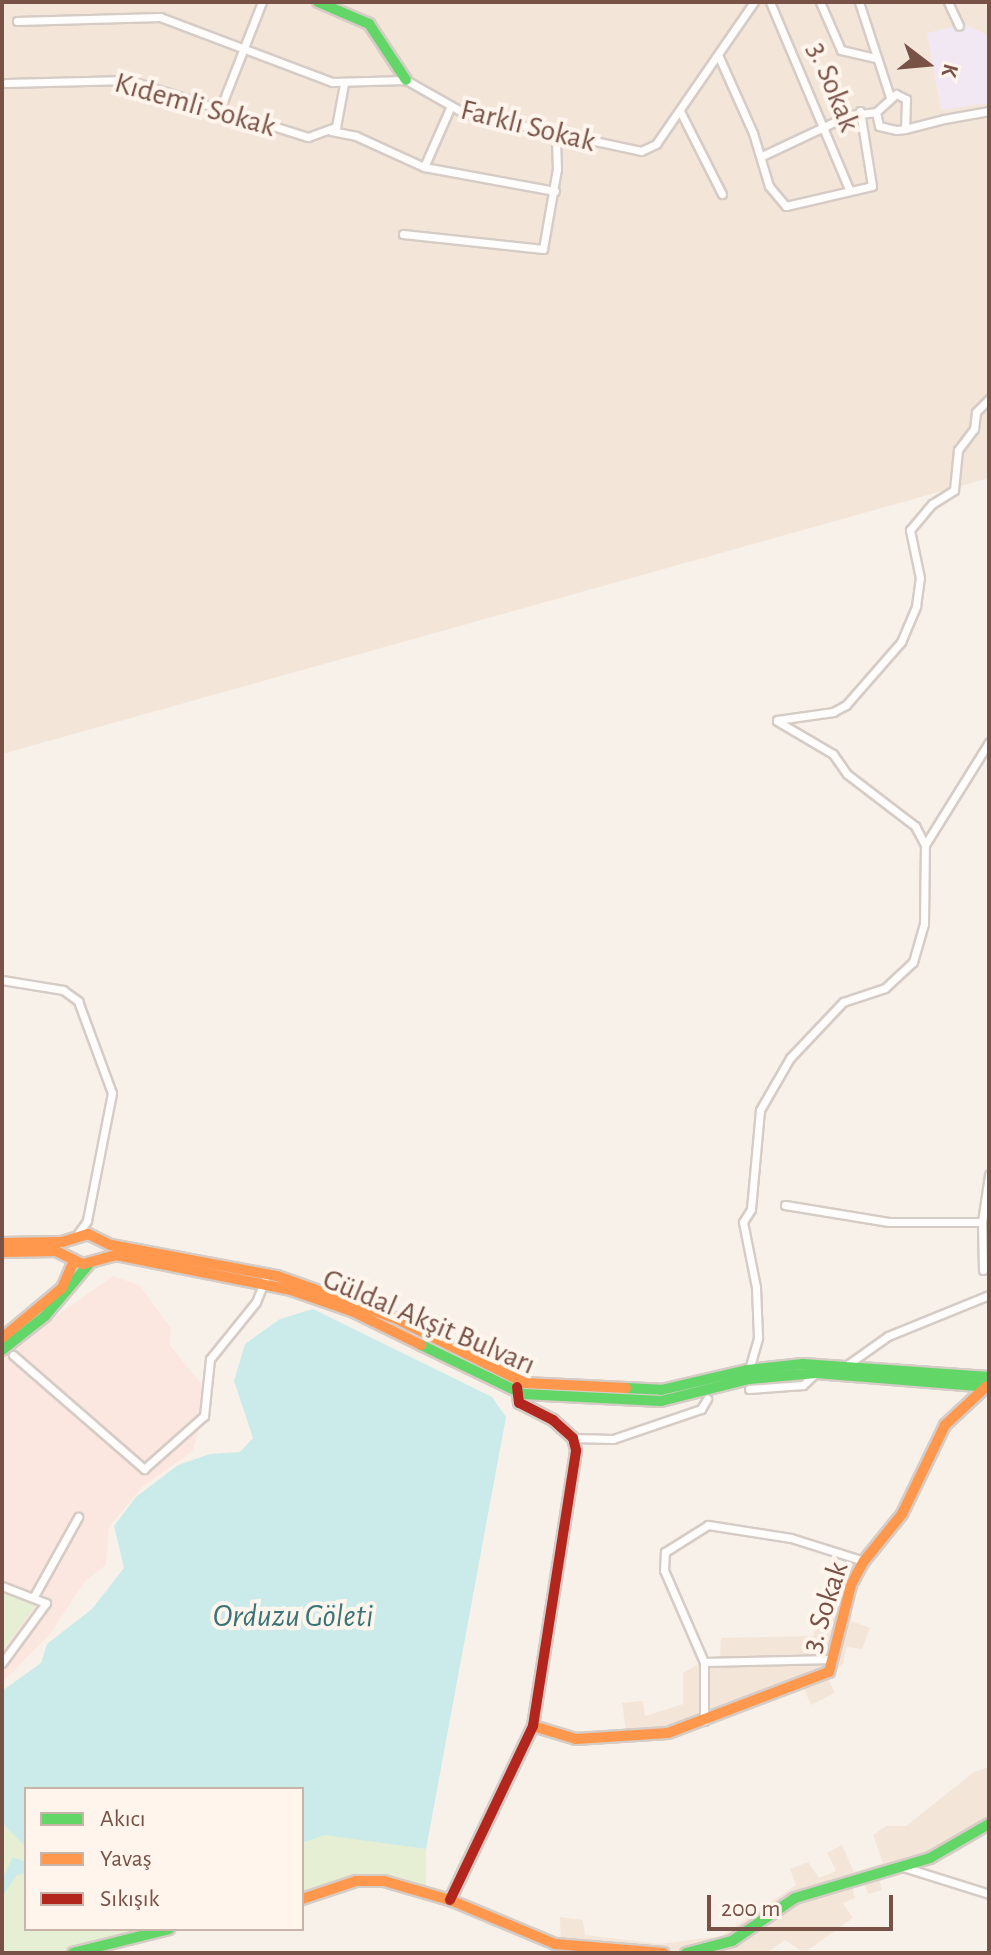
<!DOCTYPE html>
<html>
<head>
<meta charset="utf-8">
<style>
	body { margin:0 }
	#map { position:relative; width:991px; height:1955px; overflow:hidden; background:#f8f1ea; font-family:"Alegreya Sans",sans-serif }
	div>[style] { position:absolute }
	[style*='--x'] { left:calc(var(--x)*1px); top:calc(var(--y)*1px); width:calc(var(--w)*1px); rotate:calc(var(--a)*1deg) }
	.residential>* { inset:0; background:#f4e5d9 }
	.commercial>* { inset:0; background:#fce7e0 }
	.education>* { inset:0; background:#f2e8f3 }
	.green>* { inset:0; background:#e6efd3 }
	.water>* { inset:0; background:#caebe9 }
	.roads { filter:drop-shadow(2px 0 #d6ccc6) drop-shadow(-2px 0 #d6ccc6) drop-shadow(0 2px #d6ccc6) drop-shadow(0 -2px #d6ccc6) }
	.street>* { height:7px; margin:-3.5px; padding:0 3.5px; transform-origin:3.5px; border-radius:3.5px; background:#fefdfc }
	.fast>* { height:10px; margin:-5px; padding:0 5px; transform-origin:5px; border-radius:5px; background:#63d668 }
	.slow>* { height:10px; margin:-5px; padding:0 5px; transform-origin:5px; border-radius:5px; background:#ff974d }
	.jam>* { height:10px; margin:-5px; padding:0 5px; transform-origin:5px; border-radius:5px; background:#b3261e }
	span { translate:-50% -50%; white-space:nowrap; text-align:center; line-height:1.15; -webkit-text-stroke:8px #fff5ec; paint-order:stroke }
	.street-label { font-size:30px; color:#785247 }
	.water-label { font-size:32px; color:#377578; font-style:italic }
	.frame { position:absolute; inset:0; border:4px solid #785247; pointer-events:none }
	.legend { position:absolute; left:24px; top:1787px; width:280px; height:144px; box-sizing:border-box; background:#fff5ec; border:2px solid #c9b4aa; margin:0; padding:10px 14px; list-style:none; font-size:24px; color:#785247 }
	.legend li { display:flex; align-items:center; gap:16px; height:40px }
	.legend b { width:40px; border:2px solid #c9b4aa }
	.north { position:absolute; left:887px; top:24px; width:80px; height:80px; -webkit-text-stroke:6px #fff5ec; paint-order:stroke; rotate:106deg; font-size:22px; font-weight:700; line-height:32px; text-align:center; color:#785247 }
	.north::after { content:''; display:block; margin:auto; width:28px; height:36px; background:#785247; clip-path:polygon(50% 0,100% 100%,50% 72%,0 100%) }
	.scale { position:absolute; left:707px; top:1895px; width:186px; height:36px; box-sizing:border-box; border:4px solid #785247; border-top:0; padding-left:10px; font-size:24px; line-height:28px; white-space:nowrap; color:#785247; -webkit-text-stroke:6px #fff5ec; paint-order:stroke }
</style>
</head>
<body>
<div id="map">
	<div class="residential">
		<i style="clip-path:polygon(2px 2px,989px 2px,989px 478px,2px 754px)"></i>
		<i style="clip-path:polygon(822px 1609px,853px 1614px,851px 1621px,870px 1628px,862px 1649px,847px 1647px,843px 1663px,828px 1678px,835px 1693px,811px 1705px,804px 1689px,674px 1738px,628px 1743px,622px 1703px,643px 1701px,645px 1716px,683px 1704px,683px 1673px,705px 1660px,720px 1659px,721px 1638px,813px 1636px)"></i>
		<i style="clip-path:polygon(989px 1767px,989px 1822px,923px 1858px,876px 1868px,882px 1890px,868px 1894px,863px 1880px,851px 1883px,855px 1898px,843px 1903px,853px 1918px,804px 1953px,785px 1940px,767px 1953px,561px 1950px,560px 1917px,583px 1920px,585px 1935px,660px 1944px,721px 1936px,796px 1885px,790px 1869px,808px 1862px,819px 1878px,836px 1871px,827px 1853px,842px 1845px,854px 1872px,883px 1863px,873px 1835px,886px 1826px,906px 1826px,974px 1772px)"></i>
	</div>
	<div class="commercial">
		<i style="clip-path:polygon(113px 1276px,139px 1285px,171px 1328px,170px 1345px,209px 1394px,193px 1451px,142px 1487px,109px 1527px,106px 1565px,85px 1581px,51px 1633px,2px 1683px,2px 1354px)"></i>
	</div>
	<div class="education">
		<i style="clip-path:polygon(964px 24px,989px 36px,989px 103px,941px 110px,927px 33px)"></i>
	</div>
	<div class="green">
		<i style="clip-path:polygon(2px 1589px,35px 1606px,2px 1652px)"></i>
		<i style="clip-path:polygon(2px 1823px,26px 1847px,26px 1929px,169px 1929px,73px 1953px,2px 1953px)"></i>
		<i style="clip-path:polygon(325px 1834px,426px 1849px,426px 1892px,364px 1879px,302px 1899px,302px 1843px)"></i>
	</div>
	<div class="water">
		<i style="clip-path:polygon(313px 1309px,492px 1397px,506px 1417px,426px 1849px,325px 1835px,302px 1843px,302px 1789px,26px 1789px,26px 1847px,2px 1823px,2px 1691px,41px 1663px,47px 1644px,92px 1609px,124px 1568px,114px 1526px,136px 1497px,178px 1465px,210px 1454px,240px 1452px,253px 1438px,234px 1381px,245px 1344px,280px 1319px)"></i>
		<i style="clip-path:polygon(13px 1857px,26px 1862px,26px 1873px,17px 1875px,2px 1897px,2px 1879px)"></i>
	</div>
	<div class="roads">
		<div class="street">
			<i style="--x:770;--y:2;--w:205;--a:67.1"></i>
			<i style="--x:820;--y:2;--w:52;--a:66.4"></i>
			<i style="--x:841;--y:50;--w:37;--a:13"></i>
			<i style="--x:859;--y:2;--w:100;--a:71.9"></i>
			<i style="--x:948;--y:2;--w:26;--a:65"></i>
			<i style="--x:17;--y:21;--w:143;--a:-1.6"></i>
			<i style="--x:160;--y:17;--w:184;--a:20.7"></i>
			<i style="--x:332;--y:82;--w:74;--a:-1.5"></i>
			<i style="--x:406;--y:80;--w:67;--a:29.6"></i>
			<i style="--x:464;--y:113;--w:181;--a:12.1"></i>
			<i style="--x:641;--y:151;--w:17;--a:-25"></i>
			<i style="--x:656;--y:144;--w:173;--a:-55.4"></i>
			<i style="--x:719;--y:57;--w:83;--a:65.9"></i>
			<i style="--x:753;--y:133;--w:55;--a:73.2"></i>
			<i style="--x:769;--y:186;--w:26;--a:50"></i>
			<i style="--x:786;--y:206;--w:88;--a:-13.1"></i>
			<i style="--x:872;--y:186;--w:76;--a:-99.1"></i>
			<i style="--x:6;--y:83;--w:122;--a:-1.4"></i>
			<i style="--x:128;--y:80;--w:189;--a:17.6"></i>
			<i style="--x:308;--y:137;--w:30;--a:-20"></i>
			<i style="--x:336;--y:127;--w:44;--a:-79.5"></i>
			<i style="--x:220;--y:109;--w:115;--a:-68.6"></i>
			<i style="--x:680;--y:111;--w:93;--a:63.2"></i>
			<i style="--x:905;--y:129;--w:30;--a:-88"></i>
			<i style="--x:906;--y:99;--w:11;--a:-153"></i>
			<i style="--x:896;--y:94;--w:27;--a:138"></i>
			<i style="--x:876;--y:112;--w:14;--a:78"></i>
			<i style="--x:879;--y:126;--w:18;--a:13"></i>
			<i style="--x:897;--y:130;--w:8;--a:-7"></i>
			<i style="--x:905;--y:129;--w:40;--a:-14.4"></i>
			<i style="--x:944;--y:119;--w:46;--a:-10.1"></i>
			<i style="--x:331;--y:131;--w:25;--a:11"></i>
			<i style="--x:356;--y:136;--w:75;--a:24.5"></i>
			<i style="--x:424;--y:167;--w:133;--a:10.4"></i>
			<i style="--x:762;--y:156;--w:96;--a:-25.2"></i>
			<i style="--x:849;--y:115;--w:27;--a:-6"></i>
			<i style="--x:424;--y:167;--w:64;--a:-66.2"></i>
			<i style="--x:403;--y:234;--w:141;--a:6.1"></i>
			<i style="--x:543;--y:249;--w:81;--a:-80.1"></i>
			<i style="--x:557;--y:169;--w:34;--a:-92"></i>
			<i style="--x:777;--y:720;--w:57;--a:-8.1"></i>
			<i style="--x:833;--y:712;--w:15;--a:-28"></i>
			<i style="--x:846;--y:705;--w:84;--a:-48.9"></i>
			<i style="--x:901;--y:642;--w:39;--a:-67"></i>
			<i style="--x:916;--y:606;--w:28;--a:-82"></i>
			<i style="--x:920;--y:578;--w:49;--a:-101.8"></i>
			<i style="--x:910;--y:530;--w:34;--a:-50"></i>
			<i style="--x:932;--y:504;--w:26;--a:-32"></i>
			<i style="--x:954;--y:490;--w:40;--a:-84.3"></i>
			<i style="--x:958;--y:450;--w:26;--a:-53"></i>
			<i style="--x:974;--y:429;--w:17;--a:-83"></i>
			<i style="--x:976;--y:412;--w:18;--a:-45"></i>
			<i style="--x:777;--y:721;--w:65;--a:30.5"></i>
			<i style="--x:833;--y:754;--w:24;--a:55"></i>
			<i style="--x:847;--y:774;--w:86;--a:37.4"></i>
			<i style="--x:915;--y:826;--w:21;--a:62"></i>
			<i style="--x:2;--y:980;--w:62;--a:9.3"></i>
			<i style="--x:63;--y:990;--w:19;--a:36"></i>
			<i style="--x:78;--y:1001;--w:98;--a:69.7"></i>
			<i style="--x:112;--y:1093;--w:130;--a:101.1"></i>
			<i style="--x:87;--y:1221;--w:17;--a:126"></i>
			<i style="--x:785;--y:1205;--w:105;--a:9.3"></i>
			<i style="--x:889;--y:1222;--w:93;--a:0"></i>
			<i style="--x:983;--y:1270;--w:48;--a:-91.2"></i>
			<i style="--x:982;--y:1222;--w:48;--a:-81.5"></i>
			<i style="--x:13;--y:1355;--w:174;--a:41"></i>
			<i style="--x:144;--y:1469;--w:80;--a:-41.5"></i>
			<i style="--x:204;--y:1416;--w:57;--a:-84"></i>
			<i style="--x:210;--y:1359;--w:73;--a:-51.1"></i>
			<i style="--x:256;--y:1302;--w:24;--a:-68"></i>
			<i style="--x:847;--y:1365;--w:50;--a:-35.3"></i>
			<i style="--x:888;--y:1336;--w:109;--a:-22.1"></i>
			<i style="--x:748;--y:1373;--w:37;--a:-74"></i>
			<i style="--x:758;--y:1337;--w:50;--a:-92.3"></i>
			<i style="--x:756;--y:1287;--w:66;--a:-101.3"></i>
			<i style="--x:743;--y:1222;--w:15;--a:-58"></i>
			<i style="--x:751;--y:1209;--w:99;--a:-84.8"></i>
			<i style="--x:760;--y:1110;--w:60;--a:-60"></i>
			<i style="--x:790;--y:1058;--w:77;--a:-46.6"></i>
			<i style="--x:843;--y:1002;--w:44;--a:-18.4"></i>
			<i style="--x:885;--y:988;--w:38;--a:-43"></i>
			<i style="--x:913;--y:962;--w:40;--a:-74"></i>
			<i style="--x:924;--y:924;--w:79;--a:-89.3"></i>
			<i style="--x:925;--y:845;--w:121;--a:-58.1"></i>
			<i style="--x:749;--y:1389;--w:54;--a:-4.2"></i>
			<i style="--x:803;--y:1385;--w:18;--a:-43"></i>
			<i style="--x:573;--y:1438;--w:40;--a:1.4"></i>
			<i style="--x:613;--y:1439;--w:93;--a:-18.8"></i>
			<i style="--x:701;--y:1409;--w:12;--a:-59"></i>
			<i style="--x:2;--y:1586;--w:47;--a:21.1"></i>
			<i style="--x:46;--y:1603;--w:74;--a:126.3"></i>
			<i style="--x:33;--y:1598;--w:93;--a:-60.9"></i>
			<i style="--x:704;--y:1662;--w:129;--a:-1.3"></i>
			<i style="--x:704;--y:1721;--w:59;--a:-90"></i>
			<i style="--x:704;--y:1662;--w:100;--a:-113.5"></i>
			<i style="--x:664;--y:1570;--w:18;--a:-87"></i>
			<i style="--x:665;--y:1552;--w:51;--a:-32.1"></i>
			<i style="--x:708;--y:1525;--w:84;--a:8.9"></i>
			<i style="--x:791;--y:1538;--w:77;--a:17.5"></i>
			<i style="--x:903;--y:1867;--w:90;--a:17.4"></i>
		</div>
		<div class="fast">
			<i style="--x:318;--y:2;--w:56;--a:23.3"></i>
			<i style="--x:369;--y:24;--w:67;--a:56.5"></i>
			<i style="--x:421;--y:1345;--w:113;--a:25.7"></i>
			<i style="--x:523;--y:1394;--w:138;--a:2.9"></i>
			<i style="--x:661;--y:1401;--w:91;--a:-14"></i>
			<i style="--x:749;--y:1379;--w:67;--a:-5.1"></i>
			<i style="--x:816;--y:1373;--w:174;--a:4.6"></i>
			<i style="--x:2;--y:1350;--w:55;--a:-38.3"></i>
			<i style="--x:45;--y:1316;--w:68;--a:-49.8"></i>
			<i style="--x:626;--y:1388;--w:35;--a:3"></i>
			<i style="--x:661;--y:1390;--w:88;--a:-13.1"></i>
			<i style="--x:747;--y:1370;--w:56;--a:-6.1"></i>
			<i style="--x:803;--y:1364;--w:186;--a:4"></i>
			<i style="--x:73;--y:1953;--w:99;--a:-14"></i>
			<i style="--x:686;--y:1953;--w:48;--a:-14.6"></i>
			<i style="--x:732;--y:1941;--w:76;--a:-34.3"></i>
			<i style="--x:795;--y:1898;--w:141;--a:-16.5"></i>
			<i style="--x:930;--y:1858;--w:68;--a:-30"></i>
		</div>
		<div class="slow">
			<i style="--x:2;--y:1243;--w:60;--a:-1"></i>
			<i style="--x:62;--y:1242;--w:27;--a:-17"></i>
			<i style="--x:88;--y:1234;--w:25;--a:26"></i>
			<i style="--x:111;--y:1245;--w:169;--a:10.6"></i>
			<i style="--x:277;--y:1276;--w:127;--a:19.7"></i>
			<i style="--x:397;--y:1319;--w:143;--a:26.6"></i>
			<i style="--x:525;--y:1383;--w:101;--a:2.8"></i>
			<i style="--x:2;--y:1252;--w:54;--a:-1.1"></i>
			<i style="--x:56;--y:1251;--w:30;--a:26"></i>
			<i style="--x:83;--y:1264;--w:34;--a:-15"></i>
			<i style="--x:116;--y:1255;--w:178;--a:11.3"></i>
			<i style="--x:291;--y:1290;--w:67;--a:19.2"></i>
			<i style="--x:354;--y:1312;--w:75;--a:26.2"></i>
			<i style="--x:2;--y:1338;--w:78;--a:-39.8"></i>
			<i style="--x:62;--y:1288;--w:30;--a:-66"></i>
			<i style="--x:533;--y:1726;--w:45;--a:16.8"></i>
			<i style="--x:576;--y:1739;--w:92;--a:-3.7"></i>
			<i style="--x:668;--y:1733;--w:172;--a:-20.8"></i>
			<i style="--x:829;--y:1672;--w:90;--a:-75.8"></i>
			<i style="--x:851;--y:1585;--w:27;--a:-62"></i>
			<i style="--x:864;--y:1561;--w:60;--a:-51"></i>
			<i style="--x:902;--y:1514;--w:99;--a:-64.2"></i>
			<i style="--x:945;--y:1425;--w:57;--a:-42.9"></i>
			<i style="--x:302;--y:1899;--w:57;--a:-18.4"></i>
			<i style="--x:356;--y:1881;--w:28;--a:0"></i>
			<i style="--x:384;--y:1881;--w:69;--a:16.1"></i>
			<i style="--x:450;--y:1900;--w:114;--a:22.7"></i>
			<i style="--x:555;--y:1944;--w:109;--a:4.7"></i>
		</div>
		<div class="jam">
			<i style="--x:450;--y:1900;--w:193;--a:-64.5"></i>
			<i style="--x:533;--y:1726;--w:279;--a:-81.1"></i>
			<i style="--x:576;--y:1450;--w:12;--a:-104"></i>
			<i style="--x:573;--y:1438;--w:27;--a:-138"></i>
			<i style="--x:553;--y:1420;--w:38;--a:-153"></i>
			<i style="--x:519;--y:1403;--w:16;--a:-97"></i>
		</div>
	</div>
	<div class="street-label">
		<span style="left:833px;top:87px;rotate:68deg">3. Sokak</span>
		<span style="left:195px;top:105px;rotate:16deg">Kıdemli Sokak</span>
		<span style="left:528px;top:126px;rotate:14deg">Farklı Sokak</span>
		<span style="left:429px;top:1322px;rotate:23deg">Güldal Akşit Bulvarı</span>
		<span style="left:825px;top:1607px;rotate:-72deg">3. Sokak</span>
	</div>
	<div class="water-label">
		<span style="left:293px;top:1616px">Orduzu Göleti</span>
	</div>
	<div class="frame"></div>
	<ul class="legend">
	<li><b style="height:10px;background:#63d668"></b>Akıcı</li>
	<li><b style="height:10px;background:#ff974d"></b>Yavaş</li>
	<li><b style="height:10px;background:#b3261e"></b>Sıkışık</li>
	</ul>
	<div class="north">K</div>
	<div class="scale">200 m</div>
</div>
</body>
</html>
